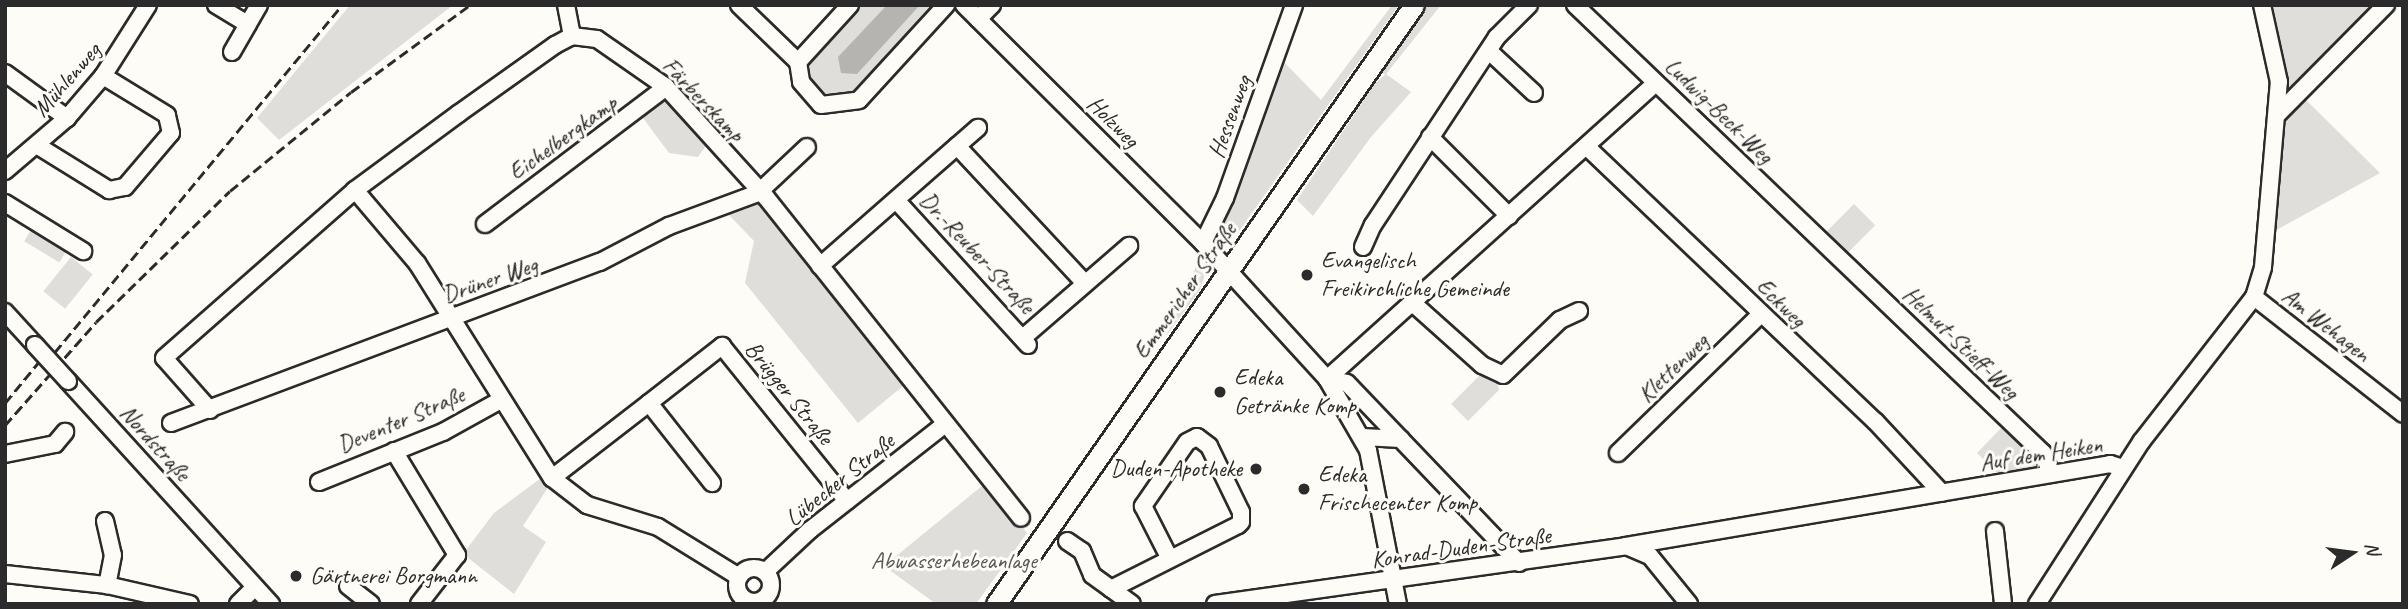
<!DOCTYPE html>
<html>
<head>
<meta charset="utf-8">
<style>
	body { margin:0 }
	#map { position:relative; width:2408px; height:609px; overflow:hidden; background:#fdfcf7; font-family:Caveat,sans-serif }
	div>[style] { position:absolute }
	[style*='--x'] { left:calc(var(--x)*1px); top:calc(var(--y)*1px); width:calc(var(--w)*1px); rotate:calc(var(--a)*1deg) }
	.green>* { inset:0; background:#dfdeda; transform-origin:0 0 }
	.water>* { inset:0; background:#b5b4b1 }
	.roads { filter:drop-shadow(2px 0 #2b2b2b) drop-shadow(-2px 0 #2b2b2b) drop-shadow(0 2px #2b2b2b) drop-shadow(0 -2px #2b2b2b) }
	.minor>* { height:16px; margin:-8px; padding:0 8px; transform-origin:8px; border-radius:8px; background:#fdfcf7 }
	.minor>.ring { margin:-8px; padding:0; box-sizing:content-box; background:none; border:16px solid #fdfcf7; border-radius:50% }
	.major>* { height:19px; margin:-9.5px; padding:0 9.5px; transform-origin:9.5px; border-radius:9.5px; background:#fdfcf7 }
	.rail>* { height:2.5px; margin-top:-1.25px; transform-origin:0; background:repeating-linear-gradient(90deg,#2b2b2b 0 10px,transparent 0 15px) }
	.bridges { filter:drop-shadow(2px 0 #2b2b2b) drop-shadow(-2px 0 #2b2b2b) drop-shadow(0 2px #2b2b2b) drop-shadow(0 -2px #2b2b2b) }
	.minor-bridge>* { height:16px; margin:-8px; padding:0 8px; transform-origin:8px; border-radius:8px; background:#fdfcf7 }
	.dots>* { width:19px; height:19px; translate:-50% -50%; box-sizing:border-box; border:4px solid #fdfcf7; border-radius:50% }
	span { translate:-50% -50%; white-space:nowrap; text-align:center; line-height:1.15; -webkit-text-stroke:6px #fdfcf7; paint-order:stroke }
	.street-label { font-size:24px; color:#2b2b2b }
	.poi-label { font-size:24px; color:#2b2b2b }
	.left { translate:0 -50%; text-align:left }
	.right { translate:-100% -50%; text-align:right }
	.park-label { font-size:24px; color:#585857 }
	.frame { position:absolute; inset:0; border:7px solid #2b2b2b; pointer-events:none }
	.north { position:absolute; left:2317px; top:518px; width:70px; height:70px; -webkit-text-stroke:5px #fdfcf7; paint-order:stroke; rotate:77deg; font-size:19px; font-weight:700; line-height:28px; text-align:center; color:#2b2b2b }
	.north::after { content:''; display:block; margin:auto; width:24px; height:32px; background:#2b2b2b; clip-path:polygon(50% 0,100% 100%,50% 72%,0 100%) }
</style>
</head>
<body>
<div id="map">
	<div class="green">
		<i style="clip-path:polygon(350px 5px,453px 5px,279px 140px,257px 118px)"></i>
		<i style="clip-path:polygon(857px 5px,939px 5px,856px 98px,823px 101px,804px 78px,805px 63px)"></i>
		<i style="clip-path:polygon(1392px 5px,1399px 5px,1237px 234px,1214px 235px,1280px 58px,1321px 100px)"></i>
		<i style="clip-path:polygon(1425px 5px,1441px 5px,1386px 74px,1411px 92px,1371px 137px,1313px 216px,1297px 200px,1375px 83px,1385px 75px,1380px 69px)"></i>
		<i style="clip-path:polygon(2266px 5px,2380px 5px,2293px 93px,2282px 82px)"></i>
		<i style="clip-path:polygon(670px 96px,707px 144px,698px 157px,669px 153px,643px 118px)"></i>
		<i style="clip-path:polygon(2302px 96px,2380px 173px,2269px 234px,2279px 120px)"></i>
		<i style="clip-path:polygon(764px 199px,909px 381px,858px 423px,745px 283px,754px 241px,726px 212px)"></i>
		<i style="left:1854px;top:204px;width:30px;height:47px;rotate:45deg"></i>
		<i style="left:34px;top:225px;width:41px;height:19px;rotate:31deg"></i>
		<i style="left:71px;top:257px;width:28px;height:44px;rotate:39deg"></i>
		<i style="clip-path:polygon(1200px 257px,1206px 271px,1200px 290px,1166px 336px)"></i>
		<i style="clip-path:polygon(1483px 372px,1496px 378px,1499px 390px,1468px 421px,1451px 404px)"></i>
		<i style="clip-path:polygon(2004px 425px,2037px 456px,2040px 465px,2033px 471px,2001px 477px,1977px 453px)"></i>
		<i style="clip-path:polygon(541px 478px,549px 486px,523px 526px,546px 542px,514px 594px,463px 554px,494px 513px)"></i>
		<i style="clip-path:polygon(988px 481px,1027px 533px,976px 604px,936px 604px,884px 566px)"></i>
	</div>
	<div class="water">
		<i style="clip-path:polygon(887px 5px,920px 5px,857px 74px,841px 73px,838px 57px)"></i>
	</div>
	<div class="roads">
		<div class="minor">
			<i style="--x:216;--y:5;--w:37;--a:31"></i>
			<i style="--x:248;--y:24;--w:22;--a:-60"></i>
			<i style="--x:566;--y:5;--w:32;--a:79"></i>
			<i style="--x:739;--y:5;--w:82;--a:44"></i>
			<i style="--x:964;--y:5;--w:337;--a:44.9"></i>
			<i style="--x:1203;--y:243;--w:184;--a:47.6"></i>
			<i style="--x:1327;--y:379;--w:82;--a:60"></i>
			<i style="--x:1368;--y:450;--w:157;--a:79"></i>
			<i style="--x:1575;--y:5;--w:648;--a:43.75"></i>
			<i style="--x:2043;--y:453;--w:22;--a:69"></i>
			<i style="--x:978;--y:19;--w:20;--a:-45"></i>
			<i style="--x:232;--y:52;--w:32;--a:-60"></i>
			<i style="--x:1490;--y:52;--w:60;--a:43"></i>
			<i style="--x:798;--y:62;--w:20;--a:81"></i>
			<i style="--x:801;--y:82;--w:30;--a:49"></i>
			<i style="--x:821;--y:105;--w:38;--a:-7"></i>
			<i style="--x:859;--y:100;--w:129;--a:-47.5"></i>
			<i style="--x:798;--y:62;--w:77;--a:-47.6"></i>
			<i style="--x:5;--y:73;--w:77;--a:36"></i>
			<i style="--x:2277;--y:115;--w:155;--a:-45.3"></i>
			<i style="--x:1430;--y:137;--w:112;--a:45"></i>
			<i style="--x:38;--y:146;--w:84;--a:31.8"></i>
			<i style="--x:109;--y:190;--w:16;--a:-11"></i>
			<i style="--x:125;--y:187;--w:71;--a:-49.6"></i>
			<i style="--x:171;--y:133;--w:18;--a:-103"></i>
			<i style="--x:167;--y:115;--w:75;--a:-148.6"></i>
			<i style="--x:957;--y:146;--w:28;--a:-41"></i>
			<i style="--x:1587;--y:147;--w:398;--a:43.6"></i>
			<i style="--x:1875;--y:421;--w:98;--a:47.1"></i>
			<i style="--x:5;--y:171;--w:82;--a:-40.5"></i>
			<i style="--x:67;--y:118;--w:55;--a:-49.4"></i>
			<i style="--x:103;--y:76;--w:84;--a:-57.6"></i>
			<i style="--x:355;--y:190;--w:96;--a:49.7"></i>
			<i style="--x:417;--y:263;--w:254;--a:57.9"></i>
			<i style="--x:552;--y:478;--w:44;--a:37.6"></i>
			<i style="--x:587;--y:505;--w:74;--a:17.2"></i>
			<i style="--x:658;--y:527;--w:95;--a:31.7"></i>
			<i style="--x:896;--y:200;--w:196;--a:47.7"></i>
			<i style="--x:5;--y:203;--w:92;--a:31.6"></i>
			<i style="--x:485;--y:224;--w:227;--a:-37.1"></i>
			<i style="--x:1203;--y:243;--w:50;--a:-63.9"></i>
			<i style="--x:1225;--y:198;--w:205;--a:-70.3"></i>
			<i style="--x:1363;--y:247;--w:24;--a:-66"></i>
			<i style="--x:1373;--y:225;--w:225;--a:-56.6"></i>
			<i style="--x:1497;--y:37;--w:45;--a:-45"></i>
			<i style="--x:820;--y:266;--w:182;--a:-41.2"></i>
			<i style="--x:957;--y:146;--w:186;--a:47"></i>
			<i style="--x:2254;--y:297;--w:189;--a:38.1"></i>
			<i style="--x:1415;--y:305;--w:90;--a:41.8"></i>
			<i style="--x:1482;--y:365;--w:23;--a:25"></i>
			<i style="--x:1503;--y:375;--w:79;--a:-44"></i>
			<i style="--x:1560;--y:320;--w:21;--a:-25"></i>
			<i style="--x:5;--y:312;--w:45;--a:47.7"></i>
			<i style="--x:1025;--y:336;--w:138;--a:-40.9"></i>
			<i style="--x:1327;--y:379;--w:441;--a:-42"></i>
			<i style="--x:1327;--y:379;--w:20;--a:11"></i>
			<i style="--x:1347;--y:383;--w:249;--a:46.3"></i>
			<i style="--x:68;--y:381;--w:302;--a:47.7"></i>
			<i style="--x:649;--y:403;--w:93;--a:-38"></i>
			<i style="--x:722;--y:346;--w:199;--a:51.1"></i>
			<i style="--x:210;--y:410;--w:69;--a:-131.5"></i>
			<i style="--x:164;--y:358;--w:254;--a:-41.3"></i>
			<i style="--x:355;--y:190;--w:128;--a:-36.4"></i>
			<i style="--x:458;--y:114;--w:119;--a:-35.4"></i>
			<i style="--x:555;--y:45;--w:19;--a:-28"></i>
			<i style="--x:572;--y:36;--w:25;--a:7"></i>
			<i style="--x:597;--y:39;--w:84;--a:34.8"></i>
			<i style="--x:666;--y:87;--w:147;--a:47.8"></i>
			<i style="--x:765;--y:196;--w:411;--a:51.5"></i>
			<i style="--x:171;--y:423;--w:458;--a:-20.6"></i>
			<i style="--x:600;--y:262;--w:78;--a:-27.6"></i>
			<i style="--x:669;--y:226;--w:95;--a:-20.3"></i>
			<i style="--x:758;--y:193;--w:67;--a:-43.2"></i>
			<i style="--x:1362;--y:437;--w:39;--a:3"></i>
			<i style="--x:394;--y:451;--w:122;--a:58.8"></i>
			<i style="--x:457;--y:555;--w:62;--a:127.8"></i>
			<i style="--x:1618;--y:453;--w:198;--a:-44.2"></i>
			<i style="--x:5;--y:454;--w:51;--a:-11.3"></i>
			<i style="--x:55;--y:444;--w:16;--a:-50"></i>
			<i style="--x:552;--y:478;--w:123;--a:-37.7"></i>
			<i style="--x:649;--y:403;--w:102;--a:51.8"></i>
			<i style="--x:319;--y:482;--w:134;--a:-22"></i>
			<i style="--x:443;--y:432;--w:66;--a:-28.9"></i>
			<i style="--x:105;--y:521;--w:35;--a:77"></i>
			<i style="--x:113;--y:555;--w:31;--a:101"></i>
			<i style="--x:1995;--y:531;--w:73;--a:83.7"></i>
			<i style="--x:1067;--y:541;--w:18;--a:34"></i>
			<i style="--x:1082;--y:551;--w:26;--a:67"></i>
			<i style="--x:1092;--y:575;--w:49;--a:35.9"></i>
			<i style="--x:1626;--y:546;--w:491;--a:-9.6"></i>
			<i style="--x:2110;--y:464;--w:14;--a:17"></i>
			<i class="ring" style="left:737px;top:568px;width:18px;height:18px"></i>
			<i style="--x:765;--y:572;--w:62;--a:-43"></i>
			<i style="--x:810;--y:530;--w:172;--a:-38.1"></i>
			<i style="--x:5;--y:574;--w:103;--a:6.2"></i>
			<i style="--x:107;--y:585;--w:85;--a:12.9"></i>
			<i style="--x:348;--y:586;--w:29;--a:38"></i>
			<i style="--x:1111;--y:589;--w:142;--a:-26.7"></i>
			<i style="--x:1238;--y:525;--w:4;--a:-45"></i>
			<i style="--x:1241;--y:522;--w:10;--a:-90"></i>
			<i style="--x:1241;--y:512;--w:73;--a:-115.9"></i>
			<i style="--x:1209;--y:446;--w:15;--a:-143"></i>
			<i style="--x:1197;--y:437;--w:11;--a:153"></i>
			<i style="--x:1187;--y:442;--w:78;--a:124.5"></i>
			<i style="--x:1143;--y:506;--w:59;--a:63"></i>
			<i style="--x:238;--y:604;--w:24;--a:-45"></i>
			<i style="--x:1215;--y:604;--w:415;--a:-8"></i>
			<i style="--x:1626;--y:546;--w:26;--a:23"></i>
			<i style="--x:1650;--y:556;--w:62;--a:50.9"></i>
			<i style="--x:2037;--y:604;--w:193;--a:-57.3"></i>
			<i style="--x:2141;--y:442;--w:184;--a:-52.1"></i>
			<i style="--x:2254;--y:297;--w:31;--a:-73"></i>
			<i style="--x:2263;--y:267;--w:186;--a:-85.1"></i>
			<i style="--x:2279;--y:82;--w:79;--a:-102.4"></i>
		</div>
		<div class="major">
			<i style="--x:996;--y:604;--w:730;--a:-55.09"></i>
		</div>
	</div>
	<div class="rail">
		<i style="--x:45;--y:364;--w:466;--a:-50.4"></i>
		<i style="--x:5;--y:403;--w:65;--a:-50.6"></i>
		<i style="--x:5;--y:425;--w:137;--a:-48.5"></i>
		<i style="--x:96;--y:322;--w:187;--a:-44.4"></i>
		<i style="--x:230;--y:191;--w:156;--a:-39.3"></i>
		<i style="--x:351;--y:92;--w:147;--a:-36.2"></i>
	</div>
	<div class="bridges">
		<div class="minor-bridge">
			<i style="--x:35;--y:345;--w:49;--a:47.5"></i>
		</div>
	</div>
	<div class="dots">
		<i style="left:1307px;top:275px;background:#2b2b2b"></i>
		<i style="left:1220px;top:392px;background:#2b2b2b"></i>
		<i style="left:1256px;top:469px;background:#2b2b2b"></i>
		<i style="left:1304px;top:489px;background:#2b2b2b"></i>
		<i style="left:296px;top:576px;background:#2b2b2b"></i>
	</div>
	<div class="street-label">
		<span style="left:67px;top:80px;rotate:-49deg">Mühlenweg</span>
		<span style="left:703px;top:100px;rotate:46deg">Färberskamp</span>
		<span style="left:1719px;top:111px;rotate:44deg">Ludwig-Beck-Weg</span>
		<span style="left:1230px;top:117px;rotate:-70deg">Hessenweg</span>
		<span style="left:1113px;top:122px;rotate:45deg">Holzweg</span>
		<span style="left:563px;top:138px;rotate:-36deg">Eichelbergkamp</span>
		<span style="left:977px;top:253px;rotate:47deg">Dr.-Reuber-Straße</span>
		<span style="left:490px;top:280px;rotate:-19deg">Drüner Weg</span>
		<span style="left:1185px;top:291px;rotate:-55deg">Emmericher Straße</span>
		<span style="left:1781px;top:303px;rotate:44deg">Eckweg</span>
		<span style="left:2326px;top:325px;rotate:38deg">Am Wehagen</span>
		<span style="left:1961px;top:343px;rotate:44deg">Helmut-Stieff-Weg</span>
		<span style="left:1673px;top:368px;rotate:-44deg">Klettenweg</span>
		<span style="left:789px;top:393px;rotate:51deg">Brügger Straße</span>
		<span style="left:401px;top:420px;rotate:-23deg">Deventer Straße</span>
		<span style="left:155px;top:443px;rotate:48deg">Nordstraße</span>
		<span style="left:2041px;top:454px;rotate:-9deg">Auf dem Heiken</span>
		<span style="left:840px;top:480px;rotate:-39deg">Lübecker Straße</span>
		<span style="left:1461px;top:548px;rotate:-8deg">Konrad-Duden-Straße</span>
	</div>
	<div class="poi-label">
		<span class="left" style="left:1321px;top:275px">Evangelisch<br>Freikirchliche Gemeinde</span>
		<span class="left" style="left:1234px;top:392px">Edeka<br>Getränke Komp</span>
		<span class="right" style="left:1242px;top:469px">Duden-Apotheke</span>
		<span class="left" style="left:1318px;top:489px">Edeka<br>Frischecenter Komp</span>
		<span class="left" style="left:310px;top:576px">Gärtnerei Borgmann</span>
	</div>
	<div class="park-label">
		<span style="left:954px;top:561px">Abwasserhebeanlage</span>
	</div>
	<div class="frame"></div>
	<div class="north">N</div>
</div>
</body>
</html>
